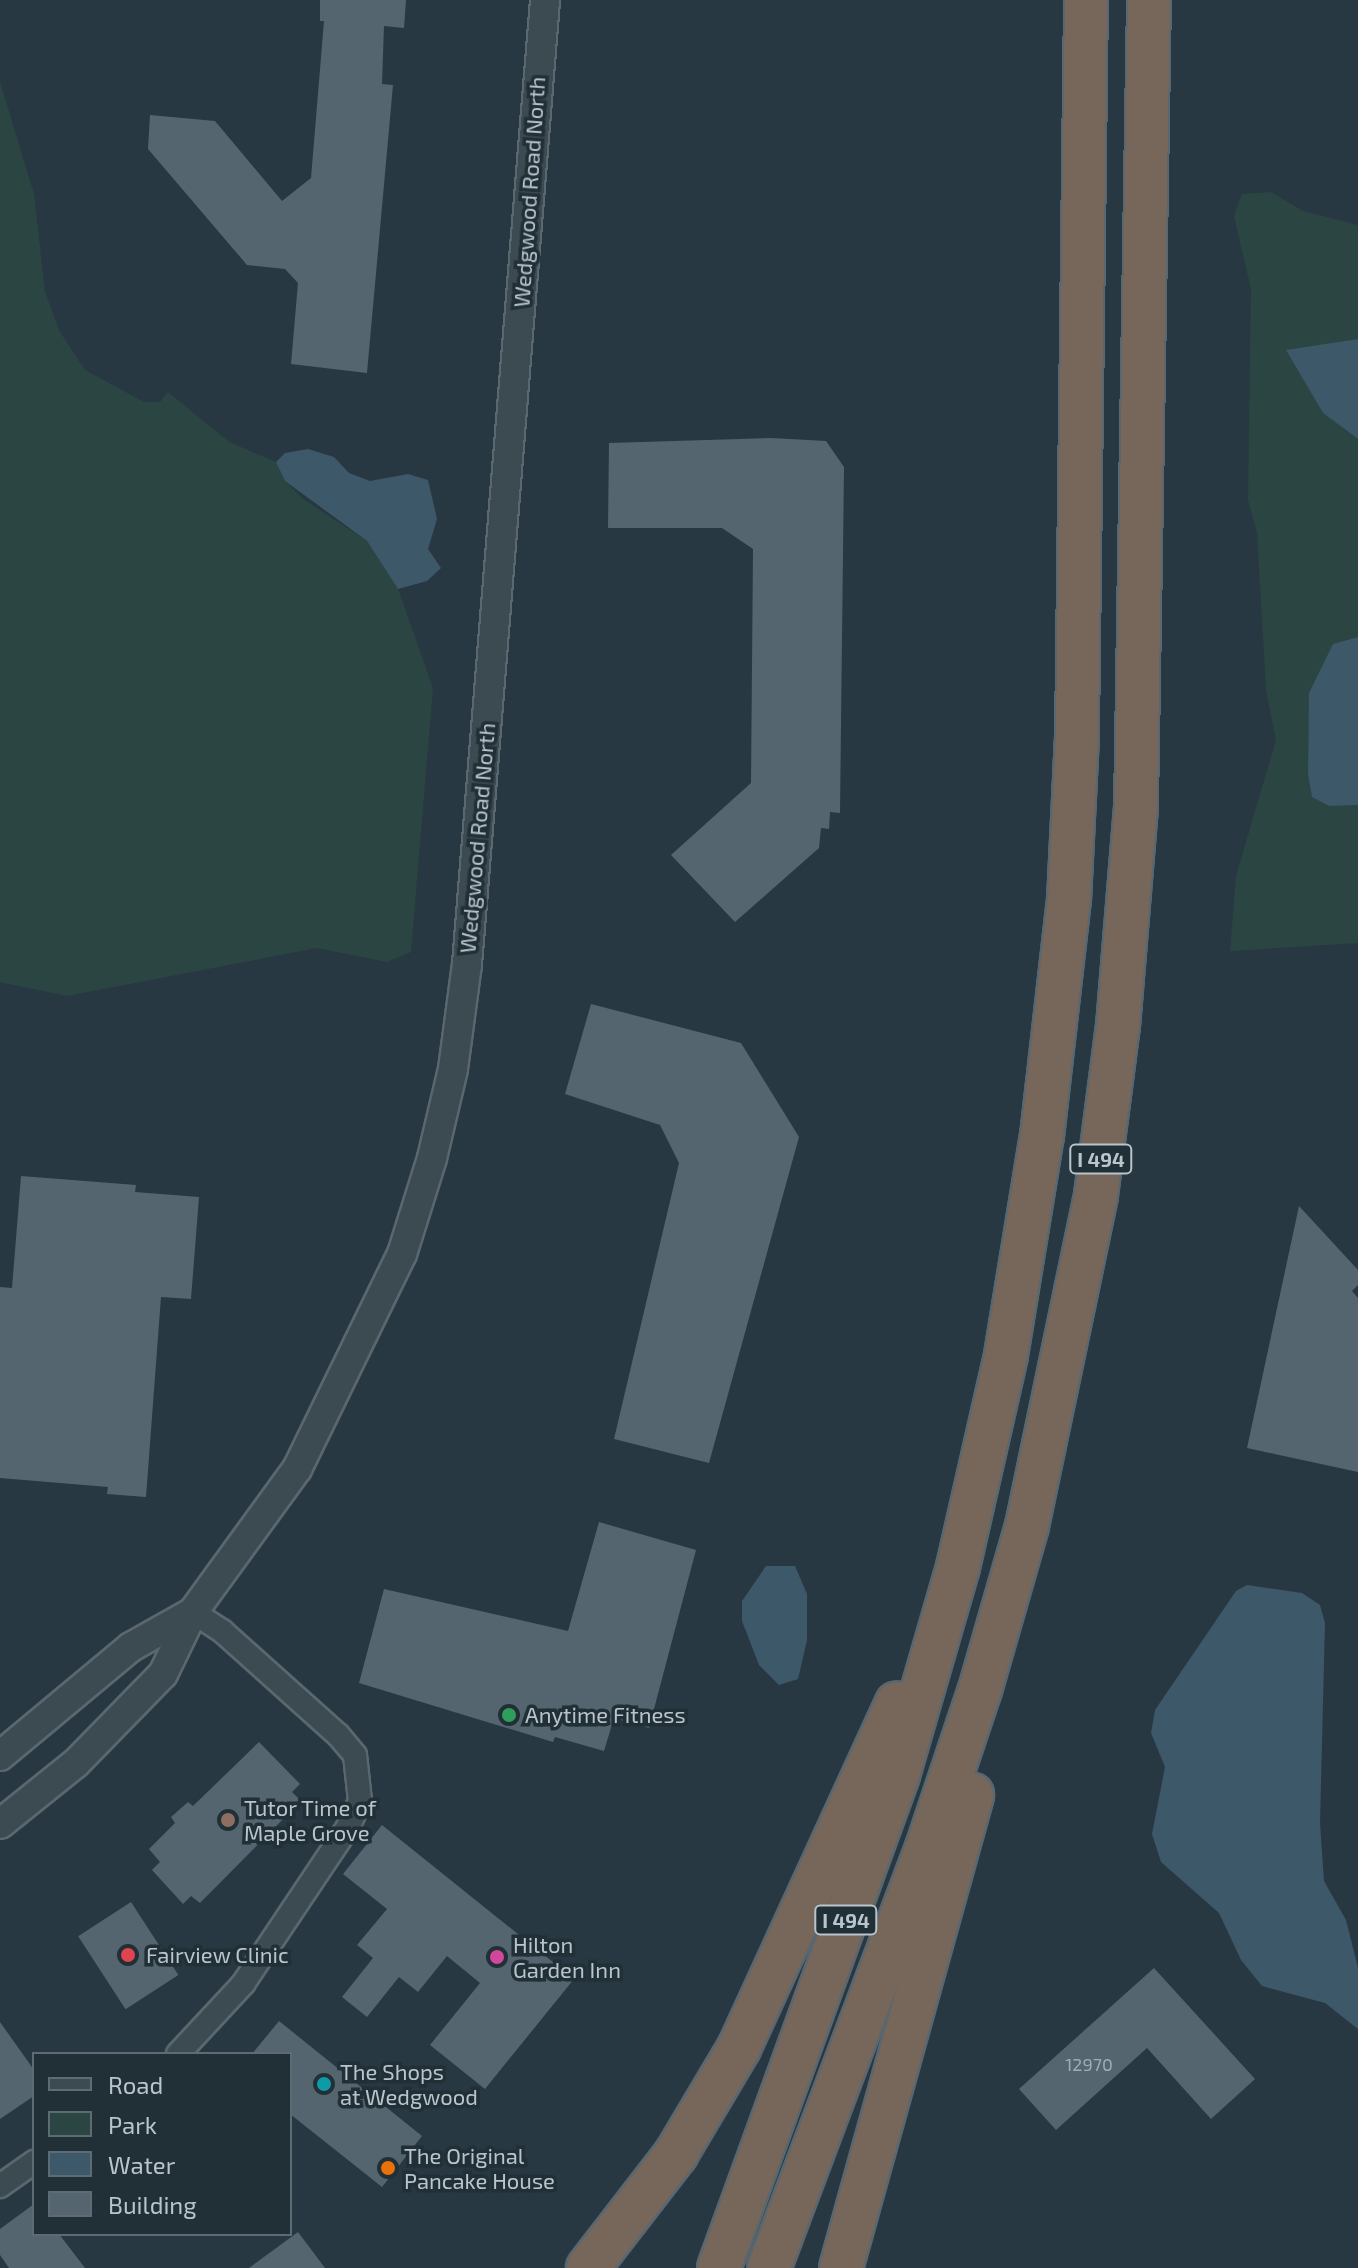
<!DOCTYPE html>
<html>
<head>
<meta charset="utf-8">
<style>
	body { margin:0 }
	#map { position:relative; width:1358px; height:2268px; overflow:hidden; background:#283842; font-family:"Exo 2",sans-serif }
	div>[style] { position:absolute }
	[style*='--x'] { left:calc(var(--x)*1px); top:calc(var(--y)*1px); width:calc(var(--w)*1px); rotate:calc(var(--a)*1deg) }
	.green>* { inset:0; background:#2b4542 }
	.water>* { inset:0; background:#3d5868 }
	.building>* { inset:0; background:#54656f; transform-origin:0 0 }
	.roads { filter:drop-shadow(2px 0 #5b676f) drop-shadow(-2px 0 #5b676f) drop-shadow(0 2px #5b676f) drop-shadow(0 -2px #5b676f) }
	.minor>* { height:22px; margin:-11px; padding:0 11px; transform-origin:11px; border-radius:11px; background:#3c4a52 }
	.tertiary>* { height:28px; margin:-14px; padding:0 14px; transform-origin:14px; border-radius:14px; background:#3c4a52 }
	.motorway>* { height:42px; margin:-21px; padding:0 21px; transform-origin:21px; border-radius:21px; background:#77665a }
	.dots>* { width:22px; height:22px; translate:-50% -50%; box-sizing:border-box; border:4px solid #212f37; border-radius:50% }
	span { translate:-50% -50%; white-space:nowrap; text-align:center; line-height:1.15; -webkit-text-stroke:7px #212f37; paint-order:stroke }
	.number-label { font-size:18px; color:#a0acb5 }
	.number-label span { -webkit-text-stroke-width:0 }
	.shield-label span { padding:2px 6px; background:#212f37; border:2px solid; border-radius:6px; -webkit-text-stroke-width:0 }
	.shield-label { font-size:20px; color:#bac4cc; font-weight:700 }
	.street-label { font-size:22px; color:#bac4cc }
	.poi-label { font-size:22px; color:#bac4cc }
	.left { translate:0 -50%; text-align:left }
	.legend { position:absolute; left:32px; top:2052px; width:260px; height:184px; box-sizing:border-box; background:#212f37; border:2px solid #5e6b73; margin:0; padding:10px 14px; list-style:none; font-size:24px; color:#bac4cc }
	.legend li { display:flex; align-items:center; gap:16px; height:40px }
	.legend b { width:40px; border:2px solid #5e6b73 }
</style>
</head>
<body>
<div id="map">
	<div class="green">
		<i style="clip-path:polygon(0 82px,34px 194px,45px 292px,60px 332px,85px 370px,144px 402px,160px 402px,168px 392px,229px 442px,276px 462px,285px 481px,303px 499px,367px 541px,398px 589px,433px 688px,411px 952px,387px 962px,317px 948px,67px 996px,0 982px)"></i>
		<i style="clip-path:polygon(1271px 192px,1303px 211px,1358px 225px,1358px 339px,1287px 351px,1323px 413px,1358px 439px,1358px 637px,1333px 644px,1308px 732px,1308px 774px,1330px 806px,1358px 805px,1358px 943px,1230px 951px,1236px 876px,1276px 740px,1266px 690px,1257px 533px,1248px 500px,1251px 289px,1234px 216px,1242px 194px)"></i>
	</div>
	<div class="water">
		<i style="clip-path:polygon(1358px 339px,1358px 439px,1323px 413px,1286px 350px)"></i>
		<i style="clip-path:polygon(308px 449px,334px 457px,349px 473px,370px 481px,408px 474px,428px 480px,437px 519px,428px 549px,441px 568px,427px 581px,398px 589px,367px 541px,285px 481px,276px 462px,285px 453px)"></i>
		<i style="clip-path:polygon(1358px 637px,1358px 805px,1329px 806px,1312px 797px,1308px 774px,1309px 693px,1333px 644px)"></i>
		<i style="clip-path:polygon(766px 1566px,795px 1566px,807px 1594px,807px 1640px,798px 1679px,779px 1685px,759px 1665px,742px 1621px,742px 1601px)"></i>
		<i style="clip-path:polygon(1247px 1585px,1302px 1593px,1320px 1605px,1325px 1623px,1320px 1823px,1324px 1881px,1346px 1920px,1358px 1968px,1358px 2029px,1325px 2003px,1262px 1986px,1241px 1960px,1219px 1913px,1161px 1862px,1152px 1834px,1165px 1767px,1151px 1733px,1155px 1710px,1236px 1591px)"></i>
	</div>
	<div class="building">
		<i style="clip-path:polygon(320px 0,406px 0,404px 28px,384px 26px,382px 84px,393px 85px,367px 373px,291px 364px,298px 283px,285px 269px,247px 265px,148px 149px,150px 115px,215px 121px,282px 201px,311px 178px,324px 21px,320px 21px)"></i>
		<i style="clip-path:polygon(771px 438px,826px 441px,844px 467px,840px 813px,830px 812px,829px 829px,821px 828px,819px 848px,735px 922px,671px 855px,751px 783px,753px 549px,722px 528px,608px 528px,609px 443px)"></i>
		<i style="clip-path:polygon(591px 1004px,741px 1043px,799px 1137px,709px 1463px,614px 1439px,679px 1163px,660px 1125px,565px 1094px)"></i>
		<i style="clip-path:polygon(21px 1176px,136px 1185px,135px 1192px,199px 1197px,191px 1299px,161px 1297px,146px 1497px,107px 1494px,108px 1487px,0 1478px,0 1287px,12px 1288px)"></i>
		<i style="clip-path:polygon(1299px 1206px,1358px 1270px,1358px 1285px,1352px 1291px,1358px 1298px,1358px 1472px,1247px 1448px)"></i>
		<i style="clip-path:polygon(599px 1522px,696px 1550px,649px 1728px,614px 1718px,604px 1751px,555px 1737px,553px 1742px,359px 1683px,384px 1589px,568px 1631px)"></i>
		<i style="clip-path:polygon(259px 1742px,300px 1784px,292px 1792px,301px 1801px,200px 1903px,191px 1896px,183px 1904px,152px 1870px,160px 1862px,149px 1849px,175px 1823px,171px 1817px,188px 1802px,193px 1806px)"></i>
		<i style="clip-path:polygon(382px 1825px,574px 1979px,485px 2089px,430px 2045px,480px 1983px,447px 1956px,418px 1992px,399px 1977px,367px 2017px,342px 1997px,373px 1958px,357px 1945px,387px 1909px,343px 1874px)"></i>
		<i style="left:131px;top:1902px;width:87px;height:63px;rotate:57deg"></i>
		<i style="clip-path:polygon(1154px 1968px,1255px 2079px,1211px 2119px,1147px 2048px,1056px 2130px,1019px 2089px)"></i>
		<i style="clip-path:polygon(279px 2021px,422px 2136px,382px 2187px,290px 2114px,290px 2054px,252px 2054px)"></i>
		<i style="clip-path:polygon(0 2022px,34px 2070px,34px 2096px,0 2119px)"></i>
		<i style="clip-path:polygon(34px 2204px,34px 2234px,59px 2234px,85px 2268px,9px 2268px,0 2255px,0 2229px)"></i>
		<i style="clip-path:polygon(298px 2232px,325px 2268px,249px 2268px)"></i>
	</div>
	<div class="roads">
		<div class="minor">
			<i style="--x:178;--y:2054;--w:96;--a:-47.1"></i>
			<i style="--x:243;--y:1984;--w:189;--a:-56.2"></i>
			<i style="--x:348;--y:1827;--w:29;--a:-65"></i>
			<i style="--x:360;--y:1801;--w:46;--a:-96.2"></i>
			<i style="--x:355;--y:1755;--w:26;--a:-130"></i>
			<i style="--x:338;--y:1735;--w:156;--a:-138.1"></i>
			<i style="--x:222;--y:1631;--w:35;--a:-147"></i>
			<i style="--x:0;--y:2186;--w:42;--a:-35.2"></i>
		</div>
		<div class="tertiary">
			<i style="--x:0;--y:1756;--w:170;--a:-39.8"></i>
			<i style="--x:131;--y:1647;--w:71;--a:-29.4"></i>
			<i style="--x:0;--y:1824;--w:97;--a:-38.8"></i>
			<i style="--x:76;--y:1763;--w:124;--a:-45.7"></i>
			<i style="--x:163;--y:1674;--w:69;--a:-64.2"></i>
			<i style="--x:193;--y:1612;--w:177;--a:-54"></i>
			<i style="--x:297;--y:1469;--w:239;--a:-64"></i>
			<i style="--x:402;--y:1254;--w:101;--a:-72.6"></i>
			<i style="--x:432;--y:1158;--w:91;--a:-76.7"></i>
			<i style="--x:453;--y:1069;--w:106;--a:-82.4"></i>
			<i style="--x:467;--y:964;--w:967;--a:-85.37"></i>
		</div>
		<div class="motorway">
			<i style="--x:588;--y:2268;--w:144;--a:-52.3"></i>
			<i style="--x:676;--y:2154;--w:123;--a:-59.3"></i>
			<i style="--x:739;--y:2048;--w:379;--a:-65.4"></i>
			<i style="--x:719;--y:2268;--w:524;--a:-70.04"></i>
			<i style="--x:898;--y:1775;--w:216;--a:-73.9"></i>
			<i style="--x:958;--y:1567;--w:217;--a:-77.2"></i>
			<i style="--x:1006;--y:1355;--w:222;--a:-80.7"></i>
			<i style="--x:1042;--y:1136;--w:238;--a:-83.5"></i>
			<i style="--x:1069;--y:900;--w:165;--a:-87.2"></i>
			<i style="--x:1077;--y:735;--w:735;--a:-89.3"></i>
			<i style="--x:769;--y:2268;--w:446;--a:-69.4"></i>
			<i style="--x:926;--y:1851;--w:170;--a:-71.5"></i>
			<i style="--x:980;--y:1690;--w:171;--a:-74"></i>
			<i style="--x:1027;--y:1526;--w:338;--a:-78.2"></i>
			<i style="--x:1096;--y:1195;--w:170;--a:-82.6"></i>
			<i style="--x:1118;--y:1026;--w:220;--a:-85.3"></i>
			<i style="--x:1136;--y:807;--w:807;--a:-89.08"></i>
			<i style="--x:841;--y:2268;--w:491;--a:-74.5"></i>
		</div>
	</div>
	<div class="dots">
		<i style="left:509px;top:1715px;background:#2e9e5b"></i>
		<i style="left:228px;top:1820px;background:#8d6e63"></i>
		<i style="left:128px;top:1955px;background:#e0444e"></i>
		<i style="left:497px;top:1957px;background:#d1479c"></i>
		<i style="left:324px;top:2084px;background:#0f9aa8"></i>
		<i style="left:388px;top:2168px;background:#e8710a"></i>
	</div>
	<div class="number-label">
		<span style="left:1089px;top:2064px">12970</span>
	</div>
	<div class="shield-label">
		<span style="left:1101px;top:1159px">I 494</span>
		<span style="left:846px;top:1920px">I 494</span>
	</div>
	<div class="street-label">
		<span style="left:529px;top:192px;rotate:-86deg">Wedgwood Road North</span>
		<span style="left:477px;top:838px;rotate:-85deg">Wedgwood Road North</span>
	</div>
	<div class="poi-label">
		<span class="left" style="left:525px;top:1715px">Anytime Fitness</span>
		<span class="left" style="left:244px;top:1820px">Tutor Time of<br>Maple Grove</span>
		<span class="left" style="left:513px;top:1957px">Hilton<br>Garden Inn</span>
		<span class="left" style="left:146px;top:1955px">Fairview Clinic</span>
		<span class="left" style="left:340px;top:2084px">The Shops<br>at Wedgwood</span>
		<span class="left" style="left:404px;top:2168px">The Original<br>Pancake House</span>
	</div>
	<ul class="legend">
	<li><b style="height:10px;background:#3c4a52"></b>Road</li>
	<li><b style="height:22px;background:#2b4542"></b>Park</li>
	<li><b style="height:22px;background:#3d5868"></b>Water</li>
	<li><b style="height:22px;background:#54656f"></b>Building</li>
	</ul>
</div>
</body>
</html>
